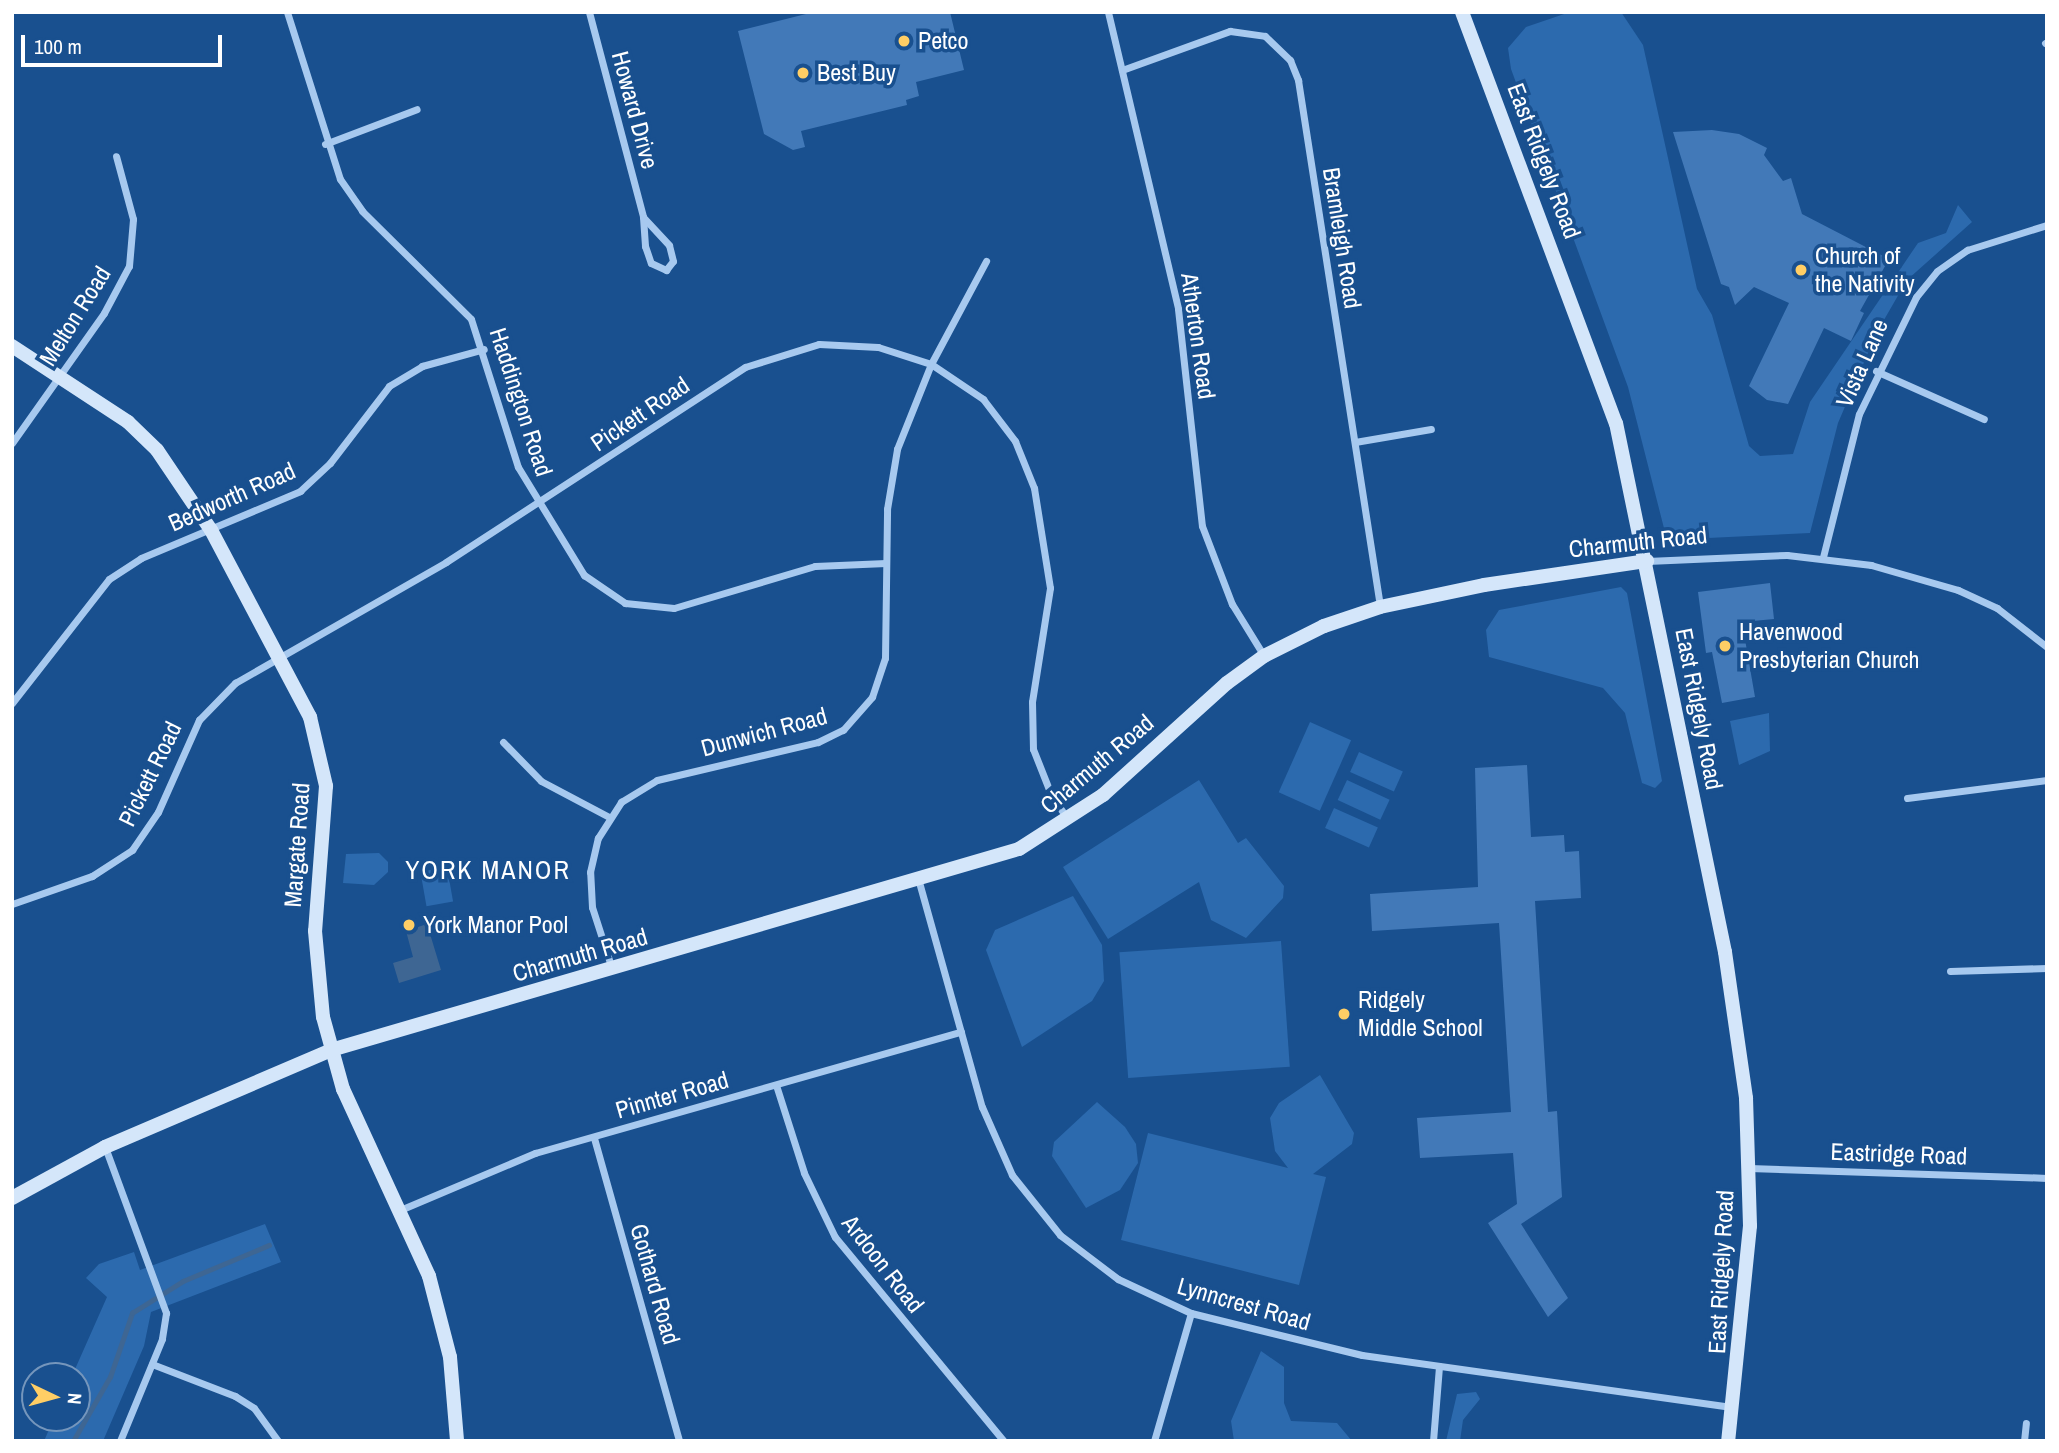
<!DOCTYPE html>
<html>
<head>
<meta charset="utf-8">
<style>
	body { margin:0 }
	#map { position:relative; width:2059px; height:1453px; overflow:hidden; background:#19508f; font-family:"Archivo Narrow",sans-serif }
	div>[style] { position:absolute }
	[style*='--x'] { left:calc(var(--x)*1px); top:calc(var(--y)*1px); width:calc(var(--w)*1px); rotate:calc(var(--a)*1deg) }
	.green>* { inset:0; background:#2c6aae; transform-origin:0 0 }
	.water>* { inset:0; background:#3e6693 }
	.stream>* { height:4.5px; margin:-2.25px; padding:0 2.25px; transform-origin:2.25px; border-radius:2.25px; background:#3e6693 }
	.building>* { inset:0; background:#4279b8 }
	.street>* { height:7px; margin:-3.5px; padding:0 3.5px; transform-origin:3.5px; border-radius:3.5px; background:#a7c9ef }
	.secondary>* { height:14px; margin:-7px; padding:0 7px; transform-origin:7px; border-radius:7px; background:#d4e6fa }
	.dots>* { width:19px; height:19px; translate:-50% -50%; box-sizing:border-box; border:4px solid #19508f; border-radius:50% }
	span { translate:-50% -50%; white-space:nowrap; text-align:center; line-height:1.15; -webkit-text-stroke:7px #19508f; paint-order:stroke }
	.poi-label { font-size:24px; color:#fff }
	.left { translate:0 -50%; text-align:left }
	.street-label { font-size:24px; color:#fff }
	.neighbourhood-label { font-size:26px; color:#fff; letter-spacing:2px }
	.frame { position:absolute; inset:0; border:14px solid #fff; pointer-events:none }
	.north { position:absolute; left:21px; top:1362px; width:70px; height:70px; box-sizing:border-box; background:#19508f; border:2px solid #7596bc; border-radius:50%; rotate:95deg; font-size:19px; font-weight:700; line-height:28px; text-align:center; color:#fff }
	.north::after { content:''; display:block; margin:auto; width:24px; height:32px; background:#ffce65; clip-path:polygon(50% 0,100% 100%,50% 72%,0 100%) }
	.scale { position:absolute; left:21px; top:35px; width:201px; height:32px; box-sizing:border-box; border:4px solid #fff; border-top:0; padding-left:9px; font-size:21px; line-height:24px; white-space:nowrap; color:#fff; -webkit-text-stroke:5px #19508f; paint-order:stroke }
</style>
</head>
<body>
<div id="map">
	<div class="green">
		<i style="clip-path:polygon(1570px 12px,1621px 12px,1643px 45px,1697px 289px,1712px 315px,1749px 446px,1760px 456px,1793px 454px,1810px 402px,1918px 243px,1946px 233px,1958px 205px,1972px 222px,1907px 280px,1877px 332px,1838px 423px,1810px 533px,1667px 540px,1628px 387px,1511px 69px,1508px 48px,1526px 27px)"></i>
		<i style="clip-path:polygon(1621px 587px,1627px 593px,1662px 781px,1655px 788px,1642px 783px,1625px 713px,1603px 688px,1489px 657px,1486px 630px,1499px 610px)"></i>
		<i style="clip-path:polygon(1769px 713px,1770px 751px,1739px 765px,1730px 721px)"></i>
		<i style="left:1310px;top:722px;width:45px;height:77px;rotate:24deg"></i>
		<i style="left:1359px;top:752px;width:48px;height:22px;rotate:24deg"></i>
		<i style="clip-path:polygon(1199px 780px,1238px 843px,1246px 838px,1284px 886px,1283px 898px,1246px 938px,1211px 920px,1199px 882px,1108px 939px,1063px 867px)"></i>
		<i style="left:1347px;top:780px;width:47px;height:22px;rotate:25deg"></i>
		<i style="left:1334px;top:808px;width:48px;height:22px;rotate:24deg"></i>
		<i style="clip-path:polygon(379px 853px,388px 862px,388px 872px,374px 885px,343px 883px,346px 854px)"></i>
		<i style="left:447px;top:867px;width:35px;height:27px;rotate:80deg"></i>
		<i style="clip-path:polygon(1073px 896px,1102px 945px,1104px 981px,1092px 1001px,1022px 1047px,986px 950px,995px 930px)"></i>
		<i style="left:1281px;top:941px;width:126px;height:162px;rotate:86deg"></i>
		<i style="clip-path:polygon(1320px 1075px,1354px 1133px,1352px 1144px,1313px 1174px,1326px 1177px,1299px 1285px,1121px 1240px,1148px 1133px,1288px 1168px,1275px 1151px,1270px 1118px,1279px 1103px)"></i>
		<i style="clip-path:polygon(1097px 1102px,1125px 1127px,1136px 1144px,1138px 1163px,1120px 1190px,1086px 1208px,1052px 1156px,1054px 1142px)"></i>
		<i style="clip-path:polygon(265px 1224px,281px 1262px,151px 1312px,144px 1346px,103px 1441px,44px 1441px,54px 1418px,77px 1418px,77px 1376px,72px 1376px,107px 1297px,86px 1278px,99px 1264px,134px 1252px,140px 1270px)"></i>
		<i style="clip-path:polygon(1261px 1351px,1284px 1367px,1284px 1403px,1291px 1421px,1337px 1423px,1352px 1441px,1234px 1441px,1231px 1421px)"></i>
		<i style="clip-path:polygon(1476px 1392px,1480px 1399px,1463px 1420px,1460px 1441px,1446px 1441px,1457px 1394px)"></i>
	</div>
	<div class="water">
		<i style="clip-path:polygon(427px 924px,441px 970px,399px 983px,393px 963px,413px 957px,406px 931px)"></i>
	</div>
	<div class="stream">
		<i style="--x:73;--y:1441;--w:74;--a:-60"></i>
		<i style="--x:110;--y:1377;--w:68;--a:-71"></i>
		<i style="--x:132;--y:1313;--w:60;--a:-32.1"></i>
		<i style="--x:183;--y:1281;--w:93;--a:-22.7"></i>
	</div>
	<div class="building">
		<i style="clip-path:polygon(814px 12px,950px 12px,964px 70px,916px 82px,919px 96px,906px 100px,907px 105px,801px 131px,805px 147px,793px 150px,764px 134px,738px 31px)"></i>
		<i style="clip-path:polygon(1712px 130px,1739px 134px,1767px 148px,1764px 155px,1783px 181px,1791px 178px,1802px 214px,1889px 259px,1860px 311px,1864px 313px,1851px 341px,1824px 328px,1788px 404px,1767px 400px,1749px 386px,1789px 303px,1754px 287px,1735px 305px,1729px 287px,1721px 284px,1673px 132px)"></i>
		<i style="clip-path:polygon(1770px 583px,1774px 619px,1742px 622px,1755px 697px,1722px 703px,1712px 652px,1706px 653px,1698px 592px)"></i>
		<i style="clip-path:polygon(1527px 765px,1531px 837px,1564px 835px,1565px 852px,1579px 851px,1581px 898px,1535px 901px,1548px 1112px,1557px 1111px,1562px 1197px,1521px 1224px,1568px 1298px,1548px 1317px,1488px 1223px,1517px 1204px,1513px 1153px,1420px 1158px,1417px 1118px,1511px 1112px,1499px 923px,1372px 931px,1370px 894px,1478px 887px,1475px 768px)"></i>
	</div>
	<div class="street">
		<i style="--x:287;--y:12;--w:175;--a:72.4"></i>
		<i style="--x:340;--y:179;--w:39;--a:55"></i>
		<i style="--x:362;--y:211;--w:153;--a:44.7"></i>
		<i style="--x:471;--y:319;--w:155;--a:72.4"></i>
		<i style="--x:518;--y:467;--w:127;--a:58.6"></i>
		<i style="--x:584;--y:575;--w:50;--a:34.3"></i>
		<i style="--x:625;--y:603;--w:49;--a:5.8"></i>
		<i style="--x:674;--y:608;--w:147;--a:-16.6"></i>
		<i style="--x:815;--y:566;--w:71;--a:-2.4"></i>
		<i style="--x:589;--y:12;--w:212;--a:75.2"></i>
		<i style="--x:643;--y:217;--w:29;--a:86"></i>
		<i style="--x:645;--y:246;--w:18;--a:71"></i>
		<i style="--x:651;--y:263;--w:17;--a:25"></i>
		<i style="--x:666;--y:270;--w:11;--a:-52"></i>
		<i style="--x:673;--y:261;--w:16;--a:-104"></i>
		<i style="--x:669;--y:245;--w:38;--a:-133"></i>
		<i style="--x:1108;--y:12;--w:305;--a:76.7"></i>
		<i style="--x:1178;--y:309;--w:218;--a:83.7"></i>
		<i style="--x:1202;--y:526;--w:84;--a:69"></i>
		<i style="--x:1232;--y:604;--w:61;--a:58.4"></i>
		<i style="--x:2045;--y:43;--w:2;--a:-27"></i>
		<i style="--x:1122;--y:70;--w:115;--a:-19.9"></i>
		<i style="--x:1230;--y:31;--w:35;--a:8"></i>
		<i style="--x:1265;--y:36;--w:35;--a:44"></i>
		<i style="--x:1290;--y:60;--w:22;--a:68"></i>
		<i style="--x:1298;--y:80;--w:532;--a:81.14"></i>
		<i style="--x:325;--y:144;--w:98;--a:-20.8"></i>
		<i style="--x:1876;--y:371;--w:118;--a:24"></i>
		<i style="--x:1355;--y:442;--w:77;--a:-9.7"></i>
		<i style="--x:12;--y:443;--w:159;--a:-54.7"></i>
		<i style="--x:104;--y:313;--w:53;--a:-62"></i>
		<i style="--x:129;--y:266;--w:47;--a:-85.1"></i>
		<i style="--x:133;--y:219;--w:65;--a:-105.1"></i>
		<i style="--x:1823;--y:557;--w:147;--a:-75.9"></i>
		<i style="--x:1859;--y:414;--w:130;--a:-64"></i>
		<i style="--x:1916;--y:297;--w:33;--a:-51"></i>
		<i style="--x:1937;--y:271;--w:37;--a:-35"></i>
		<i style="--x:1967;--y:250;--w:84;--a:-17.4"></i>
		<i style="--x:1647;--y:561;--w:140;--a:-2.5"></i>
		<i style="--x:1787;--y:555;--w:85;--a:6.8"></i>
		<i style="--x:1871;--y:565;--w:91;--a:16"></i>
		<i style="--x:1958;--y:590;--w:43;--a:24.8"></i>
		<i style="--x:1997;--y:608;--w:63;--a:38"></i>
		<i style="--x:12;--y:703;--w:157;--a:-52"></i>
		<i style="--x:109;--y:579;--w:38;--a:-33"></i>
		<i style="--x:141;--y:558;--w:173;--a:-22.8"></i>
		<i style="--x:300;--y:491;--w:41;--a:-43"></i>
		<i style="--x:330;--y:463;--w:97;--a:-52.5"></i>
		<i style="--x:389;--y:386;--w:39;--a:-31"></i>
		<i style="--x:422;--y:366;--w:64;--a:-15.3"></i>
		<i style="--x:503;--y:742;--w:54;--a:45.7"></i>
		<i style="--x:541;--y:781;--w:77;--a:27.9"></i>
		<i style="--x:1907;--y:798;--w:141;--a:-7.3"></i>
		<i style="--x:919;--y:882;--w:234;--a:74.4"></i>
		<i style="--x:982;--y:1107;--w:74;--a:66.2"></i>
		<i style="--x:1012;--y:1175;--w:77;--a:51.3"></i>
		<i style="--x:1060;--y:1235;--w:73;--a:37.2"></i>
		<i style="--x:1118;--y:1279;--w:81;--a:25"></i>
		<i style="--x:1191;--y:1313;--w:176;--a:13.8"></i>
		<i style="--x:1362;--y:1355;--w:373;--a:8"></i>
		<i style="--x:12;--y:904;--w:85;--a:-19.3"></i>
		<i style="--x:92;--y:876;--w:48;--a:-33"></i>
		<i style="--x:132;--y:850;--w:46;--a:-55.6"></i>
		<i style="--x:158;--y:812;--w:101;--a:-66"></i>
		<i style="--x:199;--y:720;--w:52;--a:-45.8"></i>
		<i style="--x:235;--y:683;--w:243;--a:-29.8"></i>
		<i style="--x:446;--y:562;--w:357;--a:-33.1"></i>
		<i style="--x:745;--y:367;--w:77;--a:-17.3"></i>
		<i style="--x:819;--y:344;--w:59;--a:2.9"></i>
		<i style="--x:878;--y:347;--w:56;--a:17.8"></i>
		<i style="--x:931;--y:364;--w:63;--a:33.9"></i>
		<i style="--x:983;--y:399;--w:53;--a:52.7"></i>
		<i style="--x:1015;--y:441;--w:51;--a:68"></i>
		<i style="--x:1034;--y:488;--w:101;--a:80.9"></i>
		<i style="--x:1050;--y:588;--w:115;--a:99"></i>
		<i style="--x:1032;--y:702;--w:47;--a:88.8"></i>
		<i style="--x:1033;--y:749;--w:52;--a:68.4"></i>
		<i style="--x:1052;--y:797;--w:27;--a:54"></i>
		<i style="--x:612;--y:969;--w:65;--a:-107.9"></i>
		<i style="--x:592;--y:907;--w:35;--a:-93"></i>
		<i style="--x:590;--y:872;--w:35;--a:-77"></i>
		<i style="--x:598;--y:838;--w:43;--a:-57.4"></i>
		<i style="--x:621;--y:802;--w:42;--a:-31.4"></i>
		<i style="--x:657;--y:780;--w:165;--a:-13.3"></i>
		<i style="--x:818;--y:742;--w:28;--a:-26"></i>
		<i style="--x:843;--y:730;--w:44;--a:-48.7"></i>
		<i style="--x:872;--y:697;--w:41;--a:-71.6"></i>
		<i style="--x:885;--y:658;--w:149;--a:-89.2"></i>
		<i style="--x:887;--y:509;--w:61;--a:-80.5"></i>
		<i style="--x:897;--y:449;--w:92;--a:-68.2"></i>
		<i style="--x:931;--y:364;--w:117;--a:-61.9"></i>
		<i style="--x:1950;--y:971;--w:97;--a:-1.8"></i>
		<i style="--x:776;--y:1085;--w:92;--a:72.3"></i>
		<i style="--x:804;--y:1173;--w:71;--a:64.2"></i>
		<i style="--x:835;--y:1237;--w:265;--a:50.4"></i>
		<i style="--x:594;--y:1138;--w:315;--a:74.3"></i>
		<i style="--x:105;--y:1147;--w:177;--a:69.8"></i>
		<i style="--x:166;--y:1313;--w:26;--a:99"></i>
		<i style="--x:162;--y:1339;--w:110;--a:112.4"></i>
		<i style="--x:1749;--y:1168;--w:298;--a:1.9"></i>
		<i style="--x:400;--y:1210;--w:147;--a:-22.9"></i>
		<i style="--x:535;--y:1153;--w:443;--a:-15.9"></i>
		<i style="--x:152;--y:1364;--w:89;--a:21.1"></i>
		<i style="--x:235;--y:1396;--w:22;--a:32"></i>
		<i style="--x:254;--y:1408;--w:41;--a:54"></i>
		<i style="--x:1154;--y:1441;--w:133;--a:-73.9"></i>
		<i style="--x:1433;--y:1441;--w:75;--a:-85.4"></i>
		<i style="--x:2024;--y:1441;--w:18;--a:-84"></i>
	</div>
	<div class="secondary">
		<i style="--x:1462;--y:12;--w:439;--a:69.5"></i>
		<i style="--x:1616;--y:423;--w:540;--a:78.36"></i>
		<i style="--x:1725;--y:952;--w:148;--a:81.8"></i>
		<i style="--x:1746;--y:1098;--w:128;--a:88.2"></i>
		<i style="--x:1750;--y:1226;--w:216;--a:95.8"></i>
		<i style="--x:12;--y:346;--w:139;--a:33.2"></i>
		<i style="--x:128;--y:422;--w:40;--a:44"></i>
		<i style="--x:157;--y:450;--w:97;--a:56"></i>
		<i style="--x:211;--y:530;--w:212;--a:62.1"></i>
		<i style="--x:310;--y:717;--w:71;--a:76.9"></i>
		<i style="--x:326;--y:786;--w:145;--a:94.3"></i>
		<i style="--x:315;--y:931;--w:86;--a:84.7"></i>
		<i style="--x:323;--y:1017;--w:75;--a:74.5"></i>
		<i style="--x:343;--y:1089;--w:206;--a:65.3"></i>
		<i style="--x:429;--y:1276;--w:84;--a:75.5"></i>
		<i style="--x:450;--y:1357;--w:84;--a:85.2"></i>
		<i style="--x:12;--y:1198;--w:106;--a:-28.7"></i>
		<i style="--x:105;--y:1147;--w:246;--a:-23.2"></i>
		<i style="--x:331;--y:1050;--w:717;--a:-16.29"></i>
		<i style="--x:1019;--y:849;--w:100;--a:-32.7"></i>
		<i style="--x:1103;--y:795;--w:167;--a:-42.1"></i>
		<i style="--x:1227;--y:683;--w:46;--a:-36.1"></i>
		<i style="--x:1264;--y:656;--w:67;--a:-26.6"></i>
		<i style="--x:1324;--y:626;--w:59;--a:-18.7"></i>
		<i style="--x:1380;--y:607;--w:106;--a:-11.9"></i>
		<i style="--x:1484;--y:585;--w:165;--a:-8.4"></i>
	</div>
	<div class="dots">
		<i style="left:904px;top:41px;background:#ffce65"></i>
		<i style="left:803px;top:73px;background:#ffce65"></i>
		<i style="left:1801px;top:270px;background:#ffce65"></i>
		<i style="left:1725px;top:646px;background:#ffce65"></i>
		<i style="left:409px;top:925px;background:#ffce65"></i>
		<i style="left:1344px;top:1014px;background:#ffce65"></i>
	</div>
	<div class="poi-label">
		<span class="left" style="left:918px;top:41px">Petco</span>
		<span class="left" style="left:817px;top:73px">Best Buy</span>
		<span class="left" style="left:1815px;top:270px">Church of<br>the Nativity</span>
		<span class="left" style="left:1739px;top:646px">Havenwood<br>Presbyterian Church</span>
		<span class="left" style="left:423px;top:925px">York Manor Pool</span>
		<span class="left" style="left:1358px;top:1014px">Ridgely<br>Middle School</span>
	</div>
	<div class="street-label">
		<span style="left:635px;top:110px;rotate:75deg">Howard Drive</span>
		<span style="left:1544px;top:161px;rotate:69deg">East Ridgely Road</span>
		<span style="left:1342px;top:238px;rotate:81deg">Bramleigh Road</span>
		<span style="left:75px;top:316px;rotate:-58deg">Melton Road</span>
		<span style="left:1198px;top:336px;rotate:82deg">Atherton Road</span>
		<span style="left:1862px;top:363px;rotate:-66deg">Vista Lane</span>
		<span style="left:521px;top:402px;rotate:72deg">Haddington Road</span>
		<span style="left:640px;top:414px;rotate:-34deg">Pickett Road</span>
		<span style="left:232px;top:497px;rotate:-24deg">Bedworth Road</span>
		<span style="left:1638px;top:542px;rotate:-6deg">Charmuth Road</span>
		<span style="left:1699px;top:709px;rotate:79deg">East Ridgely Road</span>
		<span style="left:764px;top:732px;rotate:-15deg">Dunwich Road</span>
		<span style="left:1097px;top:764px;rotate:-40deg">Charmuth Road</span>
		<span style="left:150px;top:774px;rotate:-64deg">Pickett Road</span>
		<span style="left:297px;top:845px;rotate:-86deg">Margate Road</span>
		<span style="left:580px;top:955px;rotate:-16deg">Charmuth Road</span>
		<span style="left:672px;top:1095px;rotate:-16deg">Pinnter Road</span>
		<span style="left:1899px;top:1154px;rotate:2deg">Eastridge Road</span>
		<span style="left:883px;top:1264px;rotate:52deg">Ardoon Road</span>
		<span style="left:1721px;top:1272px;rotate:-87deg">East Ridgely Road</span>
		<span style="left:655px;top:1284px;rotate:74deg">Gothard Road</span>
		<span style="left:1244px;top:1304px;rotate:16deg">Lynncrest Road</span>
	</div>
	<div class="neighbourhood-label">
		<span style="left:488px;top:870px">YORK MANOR</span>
	</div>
	<div class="frame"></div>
	<div class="north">N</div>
	<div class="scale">100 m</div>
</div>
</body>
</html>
